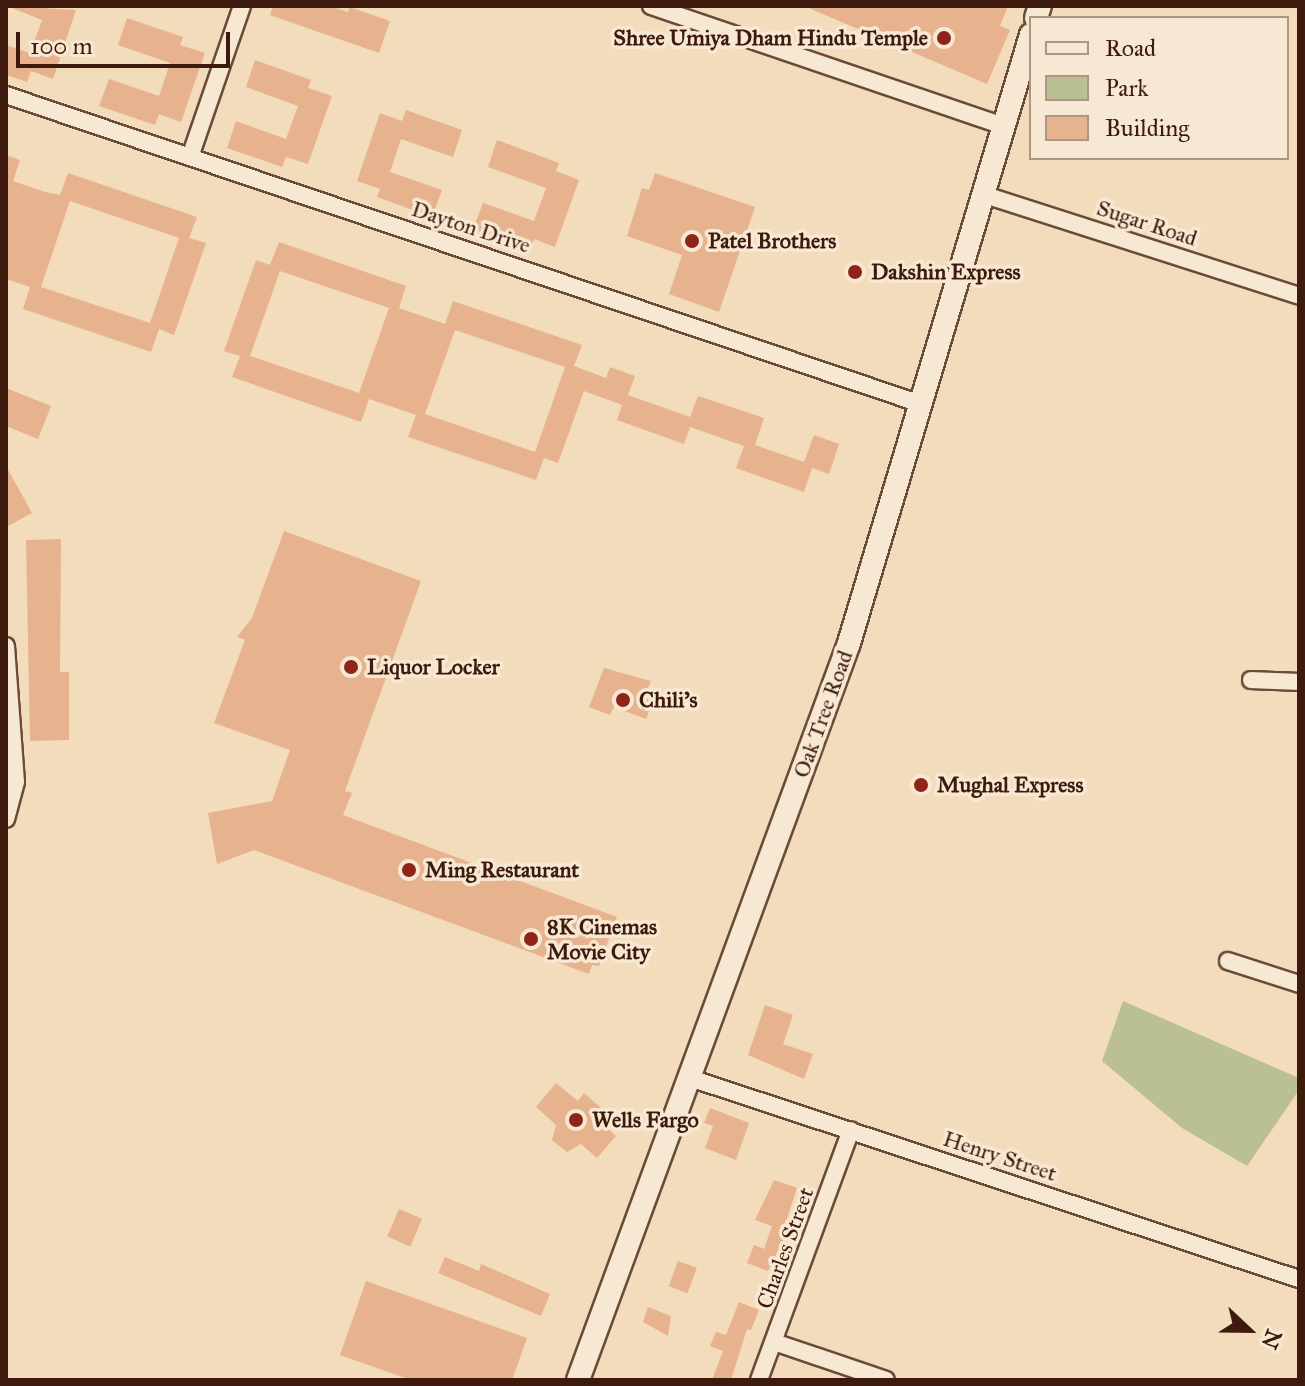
<!DOCTYPE html>
<html>
<head>
<meta charset="utf-8">
<style>
	body { margin:0 }
	#map { position:relative; width:1305px; height:1386px; overflow:hidden; background:#f3dcbb; font-family:"IM FELL Great Primer",serif }
	div>[style] { position:absolute }
	[style*='--x'] { left:calc(var(--x)*1px); top:calc(var(--y)*1px); width:calc(var(--w)*1px); rotate:calc(var(--a)*1deg) }
	.green>* { inset:0; background:#bac091 }
	.building>* { inset:0; background:#e7b28e; transform-origin:0 0 }
	.roads { filter:drop-shadow(2px 0 #6a4a38) drop-shadow(-2px 0 #6a4a38) drop-shadow(0 2px #6a4a38) drop-shadow(0 -2px #6a4a38) }
	.minor>* { height:16px; margin:-8px; padding:0 8px; transform-origin:8px; border-radius:8px; background:#f7e8d3 }
	.secondary>* { height:22px; margin:-11px; padding:0 11px; transform-origin:11px; border-radius:11px; background:#f7e8d3 }
	.dots>* { width:22px; height:22px; translate:-50% -50%; box-sizing:border-box; border:4px solid #f7e8d3; border-radius:50% }
	span { translate:-50% -50%; white-space:nowrap; text-align:center; line-height:1.15; -webkit-text-stroke:7px #f7e8d3; paint-order:stroke }
	.poi-label { font-size:22px; color:#3d1a0d; font-weight:700 }
	.right { translate:-100% -50%; text-align:right }
	.left { translate:0 -50%; text-align:left }
	.street-label { font-size:22px; color:#3d1a0d }
	.frame { position:absolute; inset:0; border:8px solid #3d1a0d; pointer-events:none }
	.legend { position:absolute; left:1029px; top:16px; width:260px; height:144px; box-sizing:border-box; background:#f7e8d3; border:2px solid #ad9684; margin:0; padding:10px 14px; list-style:none; font-size:24px; color:#3d1a0d }
	.legend li { display:flex; align-items:center; gap:16px; height:40px }
	.legend b { width:40px; border:2px solid #ad9684 }
	.north { position:absolute; left:1209px; top:1290px; width:80px; height:80px; -webkit-text-stroke:6px #f7e8d3; paint-order:stroke; rotate:112deg; font-size:22px; font-weight:700; line-height:32px; text-align:center; color:#3d1a0d }
	.north::after { content:''; display:block; margin:auto; width:28px; height:36px; background:#3d1a0d; clip-path:polygon(50% 0,100% 100%,50% 72%,0 100%) }
	.scale { position:absolute; left:16px; top:32px; width:214px; height:36px; box-sizing:border-box; border:4px solid #3d1a0d; border-top:0; padding-left:10px; font-size:24px; line-height:28px; white-space:nowrap; color:#3d1a0d; -webkit-text-stroke:6px #f7e8d3; paint-order:stroke }
</style>
</head>
<body>
<div id="map">
	<div class="green">
		<i style="clip-path:polygon(1123px 1001px,1299px 1078px,1299px 1090px,1247px 1166px,1182px 1128px,1102px 1061px)"></i>
	</div>
	<div class="building">
		<i style="clip-path:polygon(7px 6px,76px 10px,53px 79px,31px 71px,27px 82px,6px 75px,6px 45px,30px 53px,42px 20px)"></i>
		<i style="clip-path:polygon(273px 6px,330px 6px,348px 12px,350px 7px,390px 21px,379px 53px,270px 15px)"></i>
		<i style="clip-path:polygon(804px 6px,1008px 6px,1000px 26px,1010px 30px,987px 84px)"></i>
		<i style="clip-path:polygon(127px 18px,183px 37px,180px 45px,205px 53px,181px 122px,159px 114px,155px 125px,99px 106px,109px 79px,159px 96px,170px 63px,118px 45px)"></i>
		<i style="clip-path:polygon(255px 60px,311px 80px,308px 88px,332px 96px,308px 164px,286px 157px,282px 167px,227px 148px,236px 121px,286px 139px,298px 106px,246px 87px)"></i>
		<i style="clip-path:polygon(406px 110px,462px 130px,453px 157px,401px 139px,390px 172px,442px 190px,432px 217px,377px 197px,380px 189px,357px 181px,380px 113px,402px 121px)"></i>
		<i style="clip-path:polygon(497px 140px,559px 163px,556px 171px,579px 180px,555px 247px,534px 239px,530px 250px,473px 229px,483px 203px,534px 221px,546px 188px,488px 167px)"></i>
		<i style="clip-path:polygon(evenodd,6px 155px,20px 160px,13px 181px,45px 192px,60px 195px,68px 173px,197px 217px,189px 238px,206px 243px,174px 335px,159px 329px,151px 352px,23px 309px,30px 287px,6px 279px,6px 155px,70px 201px,179px 238px,150px 323px,41px 287px,70px 201px)"></i>
		<i style="clip-path:polygon(655px 173px,755px 207px,719px 312px,669px 294px,682px 255px,627px 236px,642px 188px,649px 190px)"></i>
		<i style="clip-path:polygon(evenodd,279px 242px,406px 286px,399px 308px,445px 324px,453px 301px,582px 345px,574px 366px,606px 378px,610px 367px,635px 376px,628px 395px,690px 417px,698px 396px,764px 418px,755px 445px,804px 462px,814px 435px,839px 444px,829px 474px,812px 468px,804px 492px,736px 468px,744px 446px,690px 427px,684px 444px,617px 420px,622px 405px,584px 391px,558px 463px,544px 458px,536px 480px,408px 437px,416px 415px,384px 404px,369px 399px,361px 422px,232px 377px,240px 356px,224px 351px,256px 260px,270px 265px,279px 242px,280px 271px,389px 308px,359px 393px,250px 356px,280px 271px,279px 242px,455px 330px,565px 367px,535px 452px,425px 414px,455px 330px)"></i>
		<i style="clip-path:polygon(6px 388px,51px 406px,38px 439px,6px 426px)"></i>
		<i style="clip-path:polygon(6px 466px,32px 513px,6px 527px)"></i>
		<i style="clip-path:polygon(284px 531px,421px 581px,345px 791px,352px 793px,343px 815px,617px 917px,599px 966px,592px 965px,589px 974px,254px 850px,217px 864px,208px 813px,272px 801px,290px 750px,214px 723px,245px 640px,237px 637px,252px 618px)"></i>
		<i style="clip-path:polygon(61px 539px,60px 672px,69px 672px,69px 740px,30px 741px,26px 540px)"></i>
		<i style="clip-path:polygon(604px 668px,651px 681px,646px 693px,656px 694px,646px 719px,614px 707px,610px 715px,589px 707px)"></i>
		<i style="clip-path:polygon(765px 1005px,793px 1015px,783px 1044px,813px 1054px,804px 1079px,748px 1055px)"></i>
		<i style="clip-path:polygon(556px 1083px,578px 1101px,584px 1093px,607px 1113px,600px 1122px,616px 1136px,597px 1158px,581px 1144px,567px 1152px,552px 1140px,556px 1125px,536px 1107px)"></i>
		<i style="clip-path:polygon(710px 1108px,749px 1123px,736px 1160px,705px 1148px,713px 1126px,704px 1123px)"></i>
		<i style="clip-path:polygon(774px 1180px,797px 1188px,781px 1237px,784px 1239px,768px 1271px,747px 1263px,754px 1245px,764px 1249px,772px 1226px,755px 1220px)"></i>
		<i style="left:399px;top:1209px;width:25px;height:30px;rotate:23deg"></i>
		<i style="clip-path:polygon(445px 1257px,479px 1271px,481px 1264px,550px 1294px,541px 1316px,438px 1273px)"></i>
		<i style="left:678px;top:1261px;width:20px;height:27px;rotate:20deg"></i>
		<i style="clip-path:polygon(366px 1281px,527px 1338px,512px 1380px,411px 1380px,340px 1355px)"></i>
		<i style="clip-path:polygon(739px 1302px,759px 1310px,751px 1330px,747px 1329px,731px 1380px,712px 1380px,723px 1351px,710px 1346px,716px 1332px,726px 1335px)"></i>
		<i style="clip-path:polygon(648px 1307px,671px 1316px,668px 1336px,643px 1322px)"></i>
	</div>
	<div class="roads">
		<div class="minor">
			<i style="--x:651;--y:6;--w:372;--a:18.8"></i>
			<i style="--x:6;--y:95;--w:966;--a:18.66"></i>
			<i style="--x:190;--y:157;--w:160;--a:-71"></i>
			<i style="--x:982;--y:194;--w:333;--a:17.8"></i>
			<i style="--x:6;--y:646;--w:136;--a:85.8"></i>
			<i style="--x:16;--y:782;--w:38;--a:105"></i>
			<i style="--x:1251;--y:680;--w:48;--a:2.4"></i>
			<i style="--x:1228;--y:961;--w:75;--a:17.9"></i>
			<i style="--x:687;--y:1077;--w:644;--a:18.27"></i>
			<i style="--x:774;--y:1342;--w:118;--a:18.7"></i>
			<i style="--x:759;--y:1380;--w:266;--a:-69.8"></i>
		</div>
		<div class="secondary">
			<i style="--x:1036;--y:18;--w:13;--a:-72"></i>
			<i style="--x:578;--y:1380;--w:785;--a:-69.81"></i>
			<i style="--x:849;--y:643;--w:635;--a:-73.34"></i>
		</div>
	</div>
	<div class="dots">
		<i style="left:944px;top:38px;background:#8f2418"></i>
		<i style="left:692px;top:241px;background:#8f2418"></i>
		<i style="left:855px;top:272px;background:#8f2418"></i>
		<i style="left:351px;top:667px;background:#8f2418"></i>
		<i style="left:623px;top:700px;background:#8f2418"></i>
		<i style="left:921px;top:785px;background:#8f2418"></i>
		<i style="left:409px;top:870px;background:#8f2418"></i>
		<i style="left:531px;top:939px;background:#8f2418"></i>
		<i style="left:576px;top:1120px;background:#8f2418"></i>
	</div>
	<div class="poi-label">
		<span class="right" style="left:928px;top:38px">Shree Umiya Dham Hindu Temple</span>
		<span class="left" style="left:708px;top:241px">Patel Brothers</span>
		<span class="left" style="left:871px;top:272px">Dakshin Express</span>
		<span class="left" style="left:367px;top:667px">Liquor Locker</span>
		<span class="left" style="left:639px;top:700px">Chili's</span>
		<span class="left" style="left:937px;top:785px">Mughal Express</span>
		<span class="left" style="left:425px;top:870px">Ming Restaurant</span>
		<span class="left" style="left:547px;top:939px">8K Cinemas<br>Movie City</span>
		<span class="left" style="left:592px;top:1120px">Wells Fargo</span>
	</div>
	<div class="street-label">
		<span style="left:1147px;top:223px;rotate:18deg">Sugar Road</span>
		<span style="left:471px;top:227px;rotate:18deg">Dayton Drive</span>
		<span style="left:823px;top:714px;rotate:-70deg">Oak Tree Road</span>
		<span style="left:1000px;top:1156px;rotate:18deg">Henry Street</span>
		<span style="left:785px;top:1248px;rotate:-70deg">Charles Street</span>
	</div>
	<div class="frame"></div>
	<ul class="legend">
	<li><b style="height:10px;background:#f7e8d3"></b>Road</li>
	<li><b style="height:22px;background:#bac091"></b>Park</li>
	<li><b style="height:22px;background:#e7b28e"></b>Building</li>
	</ul>
	<div class="north">N</div>
	<div class="scale">100 m</div>
</div>
</body>
</html>
